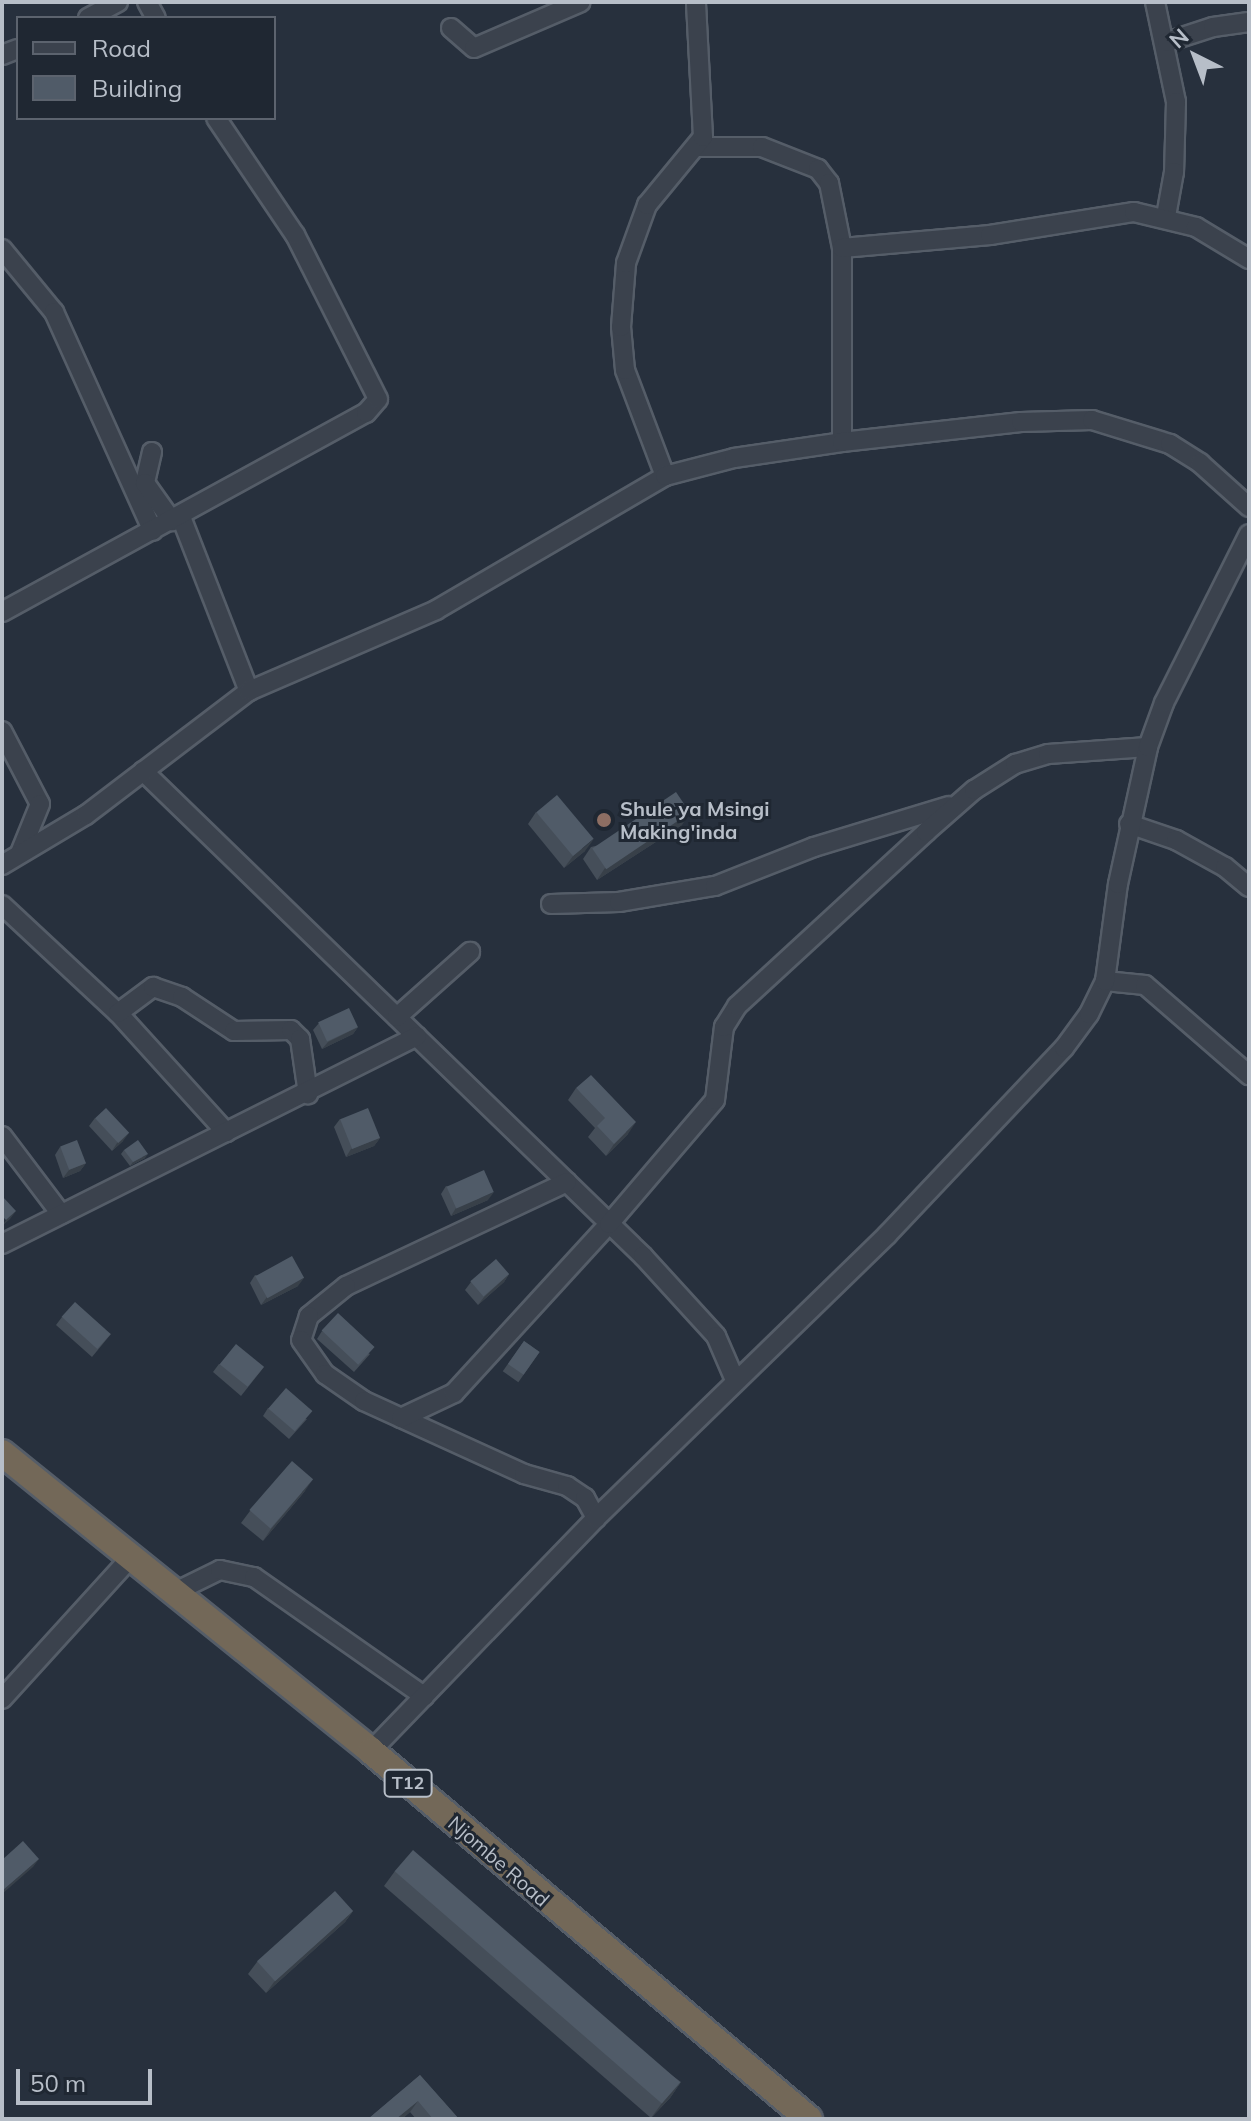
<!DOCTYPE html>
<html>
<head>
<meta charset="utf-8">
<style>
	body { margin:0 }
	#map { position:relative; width:1251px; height:2121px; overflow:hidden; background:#27303d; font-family:Mulish,sans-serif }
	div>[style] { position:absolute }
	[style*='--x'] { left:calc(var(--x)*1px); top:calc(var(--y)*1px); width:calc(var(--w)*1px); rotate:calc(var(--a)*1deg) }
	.roads { filter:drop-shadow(2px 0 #555d68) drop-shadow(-2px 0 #555d68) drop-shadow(0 2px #555d68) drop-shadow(0 -2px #555d68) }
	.minor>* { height:18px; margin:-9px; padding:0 9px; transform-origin:9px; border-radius:9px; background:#3b424d }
	.highway>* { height:26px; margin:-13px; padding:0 13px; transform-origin:13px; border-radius:13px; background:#736858 }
	.wall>* { inset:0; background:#454e59; transform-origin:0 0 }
	.shaded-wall>* { inset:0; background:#384049 }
	.building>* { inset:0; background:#505b68; transform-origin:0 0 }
	.dots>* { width:22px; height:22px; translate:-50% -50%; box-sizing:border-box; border:4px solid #1f2732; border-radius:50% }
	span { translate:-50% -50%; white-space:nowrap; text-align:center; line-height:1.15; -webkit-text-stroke:6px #1f2732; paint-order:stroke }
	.shield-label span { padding:2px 6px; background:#1f2732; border:2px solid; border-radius:6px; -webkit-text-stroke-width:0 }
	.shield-label { font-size:18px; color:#b7bec8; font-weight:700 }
	.poi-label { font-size:20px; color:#b7bec8; font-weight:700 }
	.left { translate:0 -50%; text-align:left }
	.street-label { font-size:20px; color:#b7bec8 }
	.frame { position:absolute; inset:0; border:4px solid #b7bec8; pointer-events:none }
	.legend { position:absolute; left:16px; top:16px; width:260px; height:104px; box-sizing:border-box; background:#1f2732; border:2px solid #5c636e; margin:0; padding:10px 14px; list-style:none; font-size:24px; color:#b7bec8 }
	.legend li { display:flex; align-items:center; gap:16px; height:40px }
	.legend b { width:40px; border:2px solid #5c636e }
	.north { position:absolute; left:1155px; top:16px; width:80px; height:80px; -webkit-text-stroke:6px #1f2732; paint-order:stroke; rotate:318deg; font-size:22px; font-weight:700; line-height:32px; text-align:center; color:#b7bec8 }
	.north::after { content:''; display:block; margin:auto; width:28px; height:36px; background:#b7bec8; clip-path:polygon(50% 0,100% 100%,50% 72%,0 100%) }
	.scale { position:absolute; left:16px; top:2069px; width:136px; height:36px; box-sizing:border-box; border:4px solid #b7bec8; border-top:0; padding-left:10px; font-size:24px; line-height:28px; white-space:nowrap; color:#b7bec8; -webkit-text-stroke:6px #1f2732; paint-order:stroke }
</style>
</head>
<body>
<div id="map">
	<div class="roads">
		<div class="minor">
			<i style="--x:147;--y:2;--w:18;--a:61"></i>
			<i style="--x:1155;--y:2;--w:102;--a:78.1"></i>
			<i style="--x:1176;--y:102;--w:70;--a:91.6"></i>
			<i style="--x:1174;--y:172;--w:45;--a:100.3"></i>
			<i style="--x:88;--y:18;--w:34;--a:-28"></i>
			<i style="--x:451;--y:28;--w:30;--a:41"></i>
			<i style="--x:474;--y:48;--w:116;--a:-23.3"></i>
			<i style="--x:1167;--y:42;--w:48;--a:-18.1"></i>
			<i style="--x:1213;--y:27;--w:36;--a:-8"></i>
			<i style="--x:2;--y:55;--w:17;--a:-21"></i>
			<i style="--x:698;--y:147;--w:64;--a:0"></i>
			<i style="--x:762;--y:147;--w:60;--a:21.4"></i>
			<i style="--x:818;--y:169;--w:18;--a:52"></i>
			<i style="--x:829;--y:183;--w:66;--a:78.7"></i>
			<i style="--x:842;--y:248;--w:194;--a:90"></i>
			<i style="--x:842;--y:248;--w:149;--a:-5"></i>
			<i style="--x:990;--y:235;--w:146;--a:-9.1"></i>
			<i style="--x:1134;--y:212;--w:64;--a:13.6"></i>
			<i style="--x:1196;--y:227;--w:62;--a:31.1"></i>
			<i style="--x:2;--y:249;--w:82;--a:50.5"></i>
			<i style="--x:54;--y:312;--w:240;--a:65.7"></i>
			<i style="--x:152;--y:452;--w:32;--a:103"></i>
			<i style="--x:145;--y:483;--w:47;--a:54.6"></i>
			<i style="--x:665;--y:476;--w:113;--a:-110.7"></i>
			<i style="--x:625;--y:370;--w:43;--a:-95.3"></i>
			<i style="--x:621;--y:327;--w:64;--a:-85.5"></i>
			<i style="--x:626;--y:263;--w:62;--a:-70.1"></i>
			<i style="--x:647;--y:205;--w:88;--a:-50.5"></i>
			<i style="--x:703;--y:137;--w:135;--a:-93"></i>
			<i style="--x:181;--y:517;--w:187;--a:68.7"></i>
			<i style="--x:2;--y:612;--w:415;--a:-28.7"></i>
			<i style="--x:366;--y:413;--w:18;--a:-49"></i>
			<i style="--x:378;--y:399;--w:184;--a:-116.8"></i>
			<i style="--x:295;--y:235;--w:141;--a:-124"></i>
			<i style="--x:2;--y:731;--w:82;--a:62.5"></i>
			<i style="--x:40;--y:804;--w:53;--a:112.2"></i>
			<i style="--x:143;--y:771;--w:697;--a:44.13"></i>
			<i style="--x:643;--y:1256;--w:108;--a:47.6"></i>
			<i style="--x:716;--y:1336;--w:48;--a:66.6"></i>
			<i style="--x:1129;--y:824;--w:50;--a:18.8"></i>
			<i style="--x:1176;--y:840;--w:56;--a:28.9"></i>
			<i style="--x:1225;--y:867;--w:31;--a:40"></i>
			<i style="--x:2;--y:865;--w:98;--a:-30.8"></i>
			<i style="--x:86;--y:815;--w:205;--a:-37.3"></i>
			<i style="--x:249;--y:691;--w:204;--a:-23.4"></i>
			<i style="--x:436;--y:610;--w:265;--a:-30.3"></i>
			<i style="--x:665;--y:476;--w:71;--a:-14.6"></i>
			<i style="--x:734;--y:458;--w:109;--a:-8.4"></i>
			<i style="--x:842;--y:442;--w:180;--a:-6.4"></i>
			<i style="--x:1021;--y:422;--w:71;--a:-1.6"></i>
			<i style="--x:1092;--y:420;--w:82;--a:17.1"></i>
			<i style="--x:1170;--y:444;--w:36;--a:32"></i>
			<i style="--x:1200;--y:463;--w:66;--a:41.9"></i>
			<i style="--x:551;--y:904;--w:68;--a:-1.7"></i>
			<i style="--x:619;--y:902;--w:97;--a:-9.5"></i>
			<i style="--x:715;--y:886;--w:106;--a:-21.5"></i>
			<i style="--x:814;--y:847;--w:141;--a:-16.9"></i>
			<i style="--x:2;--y:905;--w:158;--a:43"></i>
			<i style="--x:118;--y:1013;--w:161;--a:47.8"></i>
			<i style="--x:1105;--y:981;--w:40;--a:5.7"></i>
			<i style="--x:1145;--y:985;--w:138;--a:40.9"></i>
			<i style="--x:118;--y:1013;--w:44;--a:-36.6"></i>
			<i style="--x:153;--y:987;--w:31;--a:19"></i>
			<i style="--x:182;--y:997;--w:62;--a:33.2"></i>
			<i style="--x:234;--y:1031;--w:57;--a:-1"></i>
			<i style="--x:291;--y:1030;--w:13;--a:45"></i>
			<i style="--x:300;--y:1039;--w:56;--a:81.7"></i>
			<i style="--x:397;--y:1017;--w:98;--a:-41.7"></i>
			<i style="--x:2;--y:1136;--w:98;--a:52.9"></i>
			<i style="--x:567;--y:1182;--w:244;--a:154.8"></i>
			<i style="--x:346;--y:1286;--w:48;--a:141"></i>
			<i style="--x:309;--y:1316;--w:25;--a:108"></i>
			<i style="--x:301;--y:1340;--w:42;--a:54.8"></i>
			<i style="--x:325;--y:1374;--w:47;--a:34.7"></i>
			<i style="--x:364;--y:1401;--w:176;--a:24.5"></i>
			<i style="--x:524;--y:1474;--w:45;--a:15.6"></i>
			<i style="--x:567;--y:1486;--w:22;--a:34"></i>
			<i style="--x:585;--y:1498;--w:23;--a:61"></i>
			<i style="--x:2;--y:1244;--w:464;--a:-26.6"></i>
			<i style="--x:401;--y:1418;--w:59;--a:-25.3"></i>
			<i style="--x:454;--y:1393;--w:229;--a:-47.5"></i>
			<i style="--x:609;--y:1224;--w:163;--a:-49.5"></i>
			<i style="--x:715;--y:1100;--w:74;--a:-83"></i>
			<i style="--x:724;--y:1027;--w:25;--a:-58"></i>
			<i style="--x:737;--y:1006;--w:257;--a:-42.6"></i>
			<i style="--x:926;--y:832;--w:64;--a:-41.2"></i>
			<i style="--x:974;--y:790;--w:49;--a:-32.4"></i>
			<i style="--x:1015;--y:764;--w:34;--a:-17"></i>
			<i style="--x:1048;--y:754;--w:100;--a:-4"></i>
			<i style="--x:175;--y:1592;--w:50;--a:-26.1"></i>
			<i style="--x:220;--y:1570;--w:35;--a:12"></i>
			<i style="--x:254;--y:1577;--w:208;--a:35"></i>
			<i style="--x:2;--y:1699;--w:192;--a:-47.7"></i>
			<i style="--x:371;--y:1751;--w:324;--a:-46"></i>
			<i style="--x:596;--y:1518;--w:406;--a:-44.2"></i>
			<i style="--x:887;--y:1235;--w:257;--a:-46.6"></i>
			<i style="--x:1064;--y:1048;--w:42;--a:-53.7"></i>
			<i style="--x:1089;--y:1014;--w:37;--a:-64"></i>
			<i style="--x:1105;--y:981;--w:98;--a:-82.4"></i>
			<i style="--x:1118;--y:884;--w:140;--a:-77.6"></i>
			<i style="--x:1148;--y:747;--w:47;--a:-70"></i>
			<i style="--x:1164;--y:703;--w:189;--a:-63.3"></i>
		</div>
		<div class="highway">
			<i style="--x:2;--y:1453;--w:474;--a:38.9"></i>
			<i style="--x:371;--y:1751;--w:572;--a:40.04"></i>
		</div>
	</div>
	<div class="wall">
		<i style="clip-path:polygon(536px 812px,585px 851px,564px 868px,528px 824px)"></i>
		<i style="clip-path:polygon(682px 825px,597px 880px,583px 859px,591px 847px)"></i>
		<i style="clip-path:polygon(319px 1023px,358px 1027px,353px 1034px,322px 1049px,313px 1030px)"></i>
		<i style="clip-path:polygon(576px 1088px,628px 1134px,606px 1156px,588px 1137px,595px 1128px,568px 1100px)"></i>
		<i style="clip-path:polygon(95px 1118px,123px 1141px,112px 1151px,89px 1126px)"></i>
		<i style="clip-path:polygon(340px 1119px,380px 1138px,374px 1146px,346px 1157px,334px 1127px)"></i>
		<i style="clip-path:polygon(60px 1147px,86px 1163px,80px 1171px,63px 1178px,55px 1155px)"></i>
		<i style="clip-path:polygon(124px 1150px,145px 1158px,130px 1166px,121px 1154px)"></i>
		<i style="clip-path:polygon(446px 1186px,488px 1200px,451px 1216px,441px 1194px)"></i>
		<i style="clip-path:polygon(509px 1274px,504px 1282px,478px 1305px,465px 1290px,471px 1282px)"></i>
		<i style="clip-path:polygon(255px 1275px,298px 1286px,261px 1305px,250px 1283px)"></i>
		<i style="clip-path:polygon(62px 1317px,111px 1334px,92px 1357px,56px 1325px)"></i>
		<i style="clip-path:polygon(322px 1331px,370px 1354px,354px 1372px,317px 1339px)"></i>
		<i style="left:524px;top:1341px;width:19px;height:37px;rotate:35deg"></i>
		<i style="clip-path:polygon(219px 1364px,264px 1367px,241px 1396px,213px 1372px)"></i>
		<i style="clip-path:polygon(268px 1408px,307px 1419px,289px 1439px,263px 1416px)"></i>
		<i style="clip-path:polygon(305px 1491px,263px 1541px,241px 1523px,250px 1511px)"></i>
		<i style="clip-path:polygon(395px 1871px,681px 2082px,670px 2098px,651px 2118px,384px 1886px)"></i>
		<i style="clip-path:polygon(353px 1911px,345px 1922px,266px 1993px,248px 1974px,257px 1962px)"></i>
		<i style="clip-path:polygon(420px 2075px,459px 2119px,416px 2119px,410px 2112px,402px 2119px,368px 2119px)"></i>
	</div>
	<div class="shaded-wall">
		<i style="clip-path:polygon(690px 813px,682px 825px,597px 880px,605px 868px)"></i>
		<i style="clip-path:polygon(594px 839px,585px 851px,564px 868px,573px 856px)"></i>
		<i style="clip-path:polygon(358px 1027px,353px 1034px,322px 1049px,328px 1042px)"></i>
		<i style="clip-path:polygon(636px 1122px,628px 1134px,606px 1156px,614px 1144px)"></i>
		<i style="clip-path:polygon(129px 1133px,123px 1141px,112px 1151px,117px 1143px)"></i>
		<i style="clip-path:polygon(380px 1138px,374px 1146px,346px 1157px,351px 1149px)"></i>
		<i style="clip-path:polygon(148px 1154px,145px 1158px,130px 1166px,133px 1162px)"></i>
		<i style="clip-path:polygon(86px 1163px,80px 1171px,63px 1178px,69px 1170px)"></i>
		<i style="clip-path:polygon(494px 1192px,488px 1200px,451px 1216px,456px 1208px)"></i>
		<i style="clip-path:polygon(16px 1211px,10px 1219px,2px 1226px,6px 1220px)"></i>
		<i style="clip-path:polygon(509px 1274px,504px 1282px,478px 1305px,484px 1297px)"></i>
		<i style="clip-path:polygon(304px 1278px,298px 1286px,261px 1305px,267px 1297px)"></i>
		<i style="clip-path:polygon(313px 1479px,305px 1491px,263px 1541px,271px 1529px)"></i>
		<i style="clip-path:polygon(39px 1859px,33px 1867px,2px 1894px,2px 1891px)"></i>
		<i style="clip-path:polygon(353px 1911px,345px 1922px,266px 1993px,274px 1982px)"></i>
		<i style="clip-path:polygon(681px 2082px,670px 2098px,651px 2118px,662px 2103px)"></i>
		<i style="clip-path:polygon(418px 2101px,410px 2112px,402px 2119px,396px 2119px)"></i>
	</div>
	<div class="building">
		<i style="left:676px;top:792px;width:25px;height:101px;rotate:56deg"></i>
		<i style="left:557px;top:795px;width:57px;height:27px;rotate:50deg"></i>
		<i style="left:349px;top:1008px;width:21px;height:34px;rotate:65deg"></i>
		<i style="clip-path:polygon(591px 1075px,636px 1122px,614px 1144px,597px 1126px,605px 1118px,576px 1088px)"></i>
		<i style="left:106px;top:1108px;width:34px;height:15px;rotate:47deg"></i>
		<i style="left:368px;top:1108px;width:32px;height:30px;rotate:68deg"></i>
		<i style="left:77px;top:1140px;width:25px;height:18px;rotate:69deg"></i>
		<i style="clip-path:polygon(138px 1140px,148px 1154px,133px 1162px,124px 1150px)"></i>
		<i style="left:484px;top:1170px;width:24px;height:41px;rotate:66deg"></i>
		<i style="clip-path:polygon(2px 1196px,16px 1211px,6px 1220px,2px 1216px)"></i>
		<i style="left:292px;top:1256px;width:25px;height:42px;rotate:61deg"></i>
		<i style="left:496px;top:1259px;width:20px;height:34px;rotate:49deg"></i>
		<i style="left:75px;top:1302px;width:48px;height:20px;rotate:42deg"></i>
		<i style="left:338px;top:1313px;width:50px;height:24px;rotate:43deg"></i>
		<i style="left:524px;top:1341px;width:19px;height:28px;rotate:35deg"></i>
		<i style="left:236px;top:1344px;width:36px;height:26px;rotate:39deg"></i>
		<i style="left:286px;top:1388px;width:35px;height:27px;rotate:41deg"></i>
		<i style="left:292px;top:1461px;width:28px;height:65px;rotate:41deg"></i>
		<i style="clip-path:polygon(23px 1841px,39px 1859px,2px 1891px,2px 1860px)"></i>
		<i style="left:413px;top:1850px;width:354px;height:28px;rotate:41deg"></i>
		<i style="left:335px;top:1891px;width:27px;height:105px;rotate:48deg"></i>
		<i style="clip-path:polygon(420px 2075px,459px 2119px,433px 2119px,418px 2101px,396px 2119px,368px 2119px)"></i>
	</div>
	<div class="dots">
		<i style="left:604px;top:820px;background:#8d6e63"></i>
	</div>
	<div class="shield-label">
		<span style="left:408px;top:1783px">T12</span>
	</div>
	<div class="poi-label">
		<span class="left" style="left:620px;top:820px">Shule ya Msingi<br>Making'inda</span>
	</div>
	<div class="street-label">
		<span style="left:499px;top:1861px;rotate:41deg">Njombe Road</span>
	</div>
	<div class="frame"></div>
	<ul class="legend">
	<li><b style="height:10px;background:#3b424d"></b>Road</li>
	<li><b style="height:22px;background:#505b68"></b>Building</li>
	</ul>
	<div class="north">N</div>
	<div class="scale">50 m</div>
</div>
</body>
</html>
